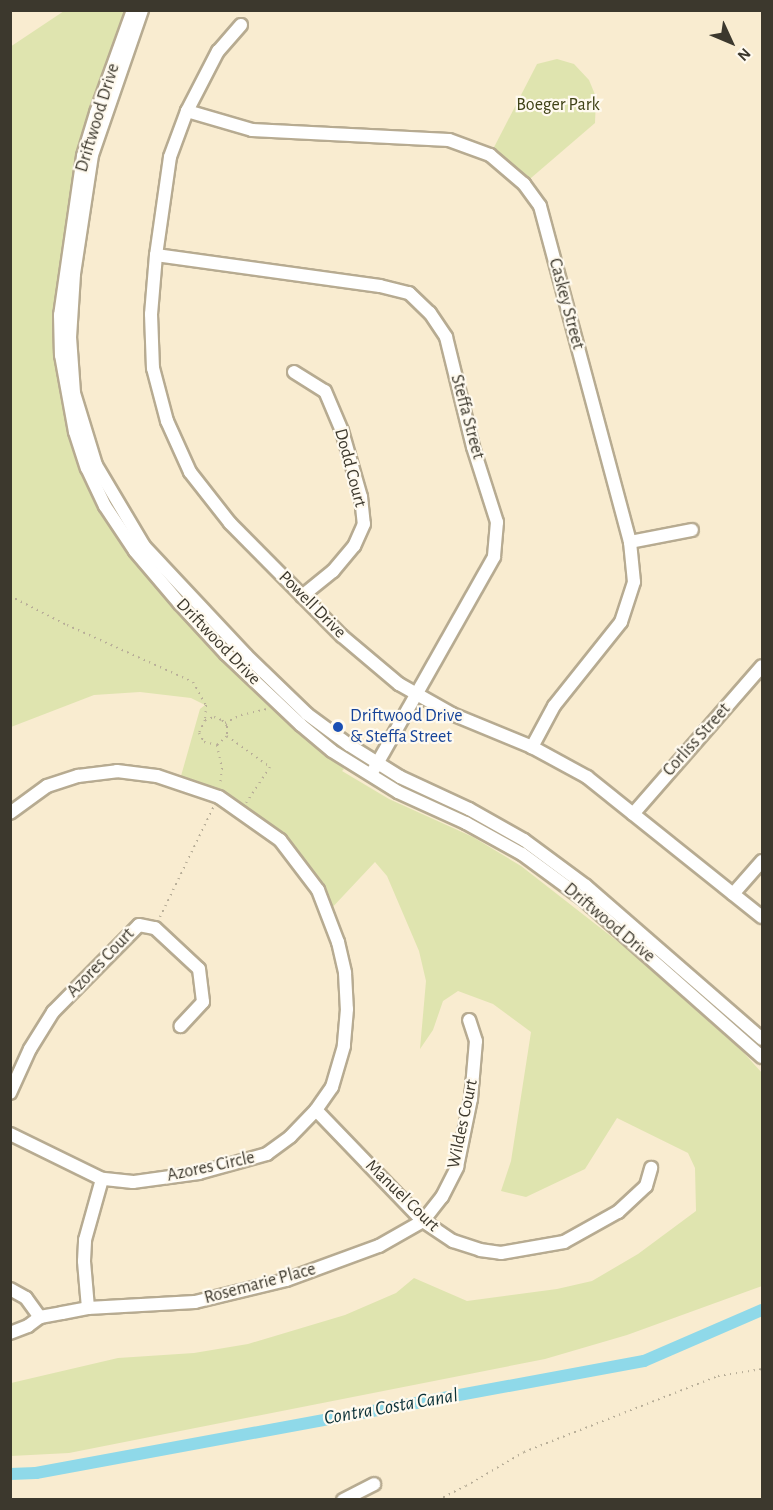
<!DOCTYPE html>
<html>
<head>
<meta charset="utf-8">
<style>
	body { margin:0 }
	#map { position:relative; width:773px; height:1510px; overflow:hidden; background:#f9ecd0; font-family:"Alegreya Sans",sans-serif }
	div>[style] { position:absolute }
	[style*='--x'] { left:calc(var(--x)*1px); top:calc(var(--y)*1px); width:calc(var(--w)*1px); rotate:calc(var(--a)*1deg) }
	.green>* { inset:0; background:#dfe4af }
	.canal>* { height:12px; margin:-6px; padding:0 6px; transform-origin:6px; border-radius:6px; background:#8fd9e9 }
	.path>* { height:2px; margin-top:-1px; transform-origin:0; background:repeating-linear-gradient(90deg,#b8ae98 0 1.5px,transparent 0 6px) }
	.roads { filter:drop-shadow(2px 0 #b7ab91) drop-shadow(-2px 0 #b7ab91) drop-shadow(0 2px #b7ab91) drop-shadow(0 -2px #b7ab91) }
	.minor>* { height:12px; margin:-6px; padding:0 6px; transform-origin:6px; border-radius:6px; background:#fff }
	.dots>* { width:16px; height:16px; translate:-50% -50%; box-sizing:border-box; border:3px solid #fffaef; border-radius:50% }
	span { translate:-50% -50%; white-space:nowrap; text-align:center; line-height:1.15; -webkit-text-stroke:4.5px #fffaef; paint-order:stroke }
	.park-label { font-size:18px; color:#404317 }
	.street-label { font-size:18px; color:#3c382d }
	.transit-label { font-size:18px; color:#164399 }
	.left { translate:0 -50%; text-align:left }
	.water-label { font-size:20px; color:#0b3037; font-style:italic }
	.frame { position:absolute; inset:0; border:12px solid #3c382d; pointer-events:none }
	.north { position:absolute; left:701px; top:12px; width:60px; height:60px; -webkit-text-stroke:4px #fffaef; paint-order:stroke; rotate:134deg; font-size:16px; font-weight:700; line-height:24px; text-align:center; color:#3c382d }
	.north::after { content:''; display:block; margin:auto; width:21px; height:27px; background:#3c382d; clip-path:polygon(50% 0,100% 100%,50% 72%,0 100%) }
</style>
</head>
<body>
<div id="map">
	<div class="green">
		<i style="clip-path:polygon(64px 11px,127px 11px,90px 113px,77px 156px,56px 316px,60px 396px,72px 445px,90px 489px,113px 531px,136px 562px,192px 627px,256px 694px,294px 730px,344px 769px,342px 771px,389px 799px,473px 837px,521px 866px,630px 951px,743px 1052px,762px 1073px,762px 1286px,627px 1335px,545px 1359px,69px 1453px,11px 1456px,11px 1383px,118px 1358px,194px 1353px,248px 1344px,345px 1315px,396px 1293px,414px 1278px,467px 1301px,557px 1289px,592px 1281px,638px 1254px,696px 1211px,695px 1168px,688px 1153px,617px 1118px,585px 1169px,526px 1197px,501px 1191px,511px 1161px,531px 1032px,493px 1004px,458px 991px,443px 1001px,433px 1030px,420px 1049px,426px 981px,419px 951px,387px 876px,375px 862px,328px 912px,280px 840px,241px 811px,179px 783px,200px 709px,205px 705px,191px 698px,140px 692px,94px 695px,11px 727px,10px 47px)"></i>
		<i style="clip-path:polygon(557px 59px,574px 64px,589px 80px,596px 97px,595px 123px,524px 184px,490px 155px,537px 64px)"></i>
	</div>
	<div class="canal">
		<i style="--x:10;--y:1474;--w:26;--a:-2"></i>
		<i style="--x:36;--y:1473;--w:618;--a:-10.44"></i>
		<i style="--x:644;--y:1361;--w:129;--a:-23.4"></i>
	</div>
	<div class="path">
		<i style="--x:10;--y:596;--w:64;--a:27"></i>
		<i style="--x:67;--y:625;--w:138;--a:24.3"></i>
		<i style="--x:193;--y:682;--w:26;--a:61"></i>
		<i style="--x:206;--y:705;--w:15;--a:94"></i>
		<i style="--x:205;--y:720;--w:14;--a:115"></i>
		<i style="--x:199;--y:733;--w:10;--a:61"></i>
		<i style="--x:204;--y:742;--w:13;--a:13"></i>
		<i style="--x:217;--y:745;--w:13;--a:-42"></i>
		<i style="--x:227;--y:736;--w:53;--a:35.8"></i>
		<i style="--x:270;--y:767;--w:43;--a:123.7"></i>
		<i style="--x:205;--y:720;--w:9;--a:-18"></i>
		<i style="--x:214;--y:717;--w:9;--a:21"></i>
		<i style="--x:222;--y:720;--w:8;--a:50"></i>
		<i style="--x:227;--y:726;--w:10;--a:90"></i>
		<i style="--x:225;--y:723;--w:18;--a:-27"></i>
		<i style="--x:241;--y:715;--w:28;--a:-13"></i>
		<i style="--x:217;--y:745;--w:24;--a:78"></i>
		<i style="--x:222;--y:768;--w:16;--a:97"></i>
		<i style="--x:160;--y:917;--w:123;--a:-64.1"></i>
		<i style="--x:438;--y:1500;--w:31;--a:-27"></i>
		<i style="--x:466;--y:1486;--w:67;--a:-30.4"></i>
		<i style="--x:524;--y:1452;--w:208;--a:-21.4"></i>
		<i style="--x:718;--y:1376;--w:45;--a:-9"></i>
	</div>
	<div class="roads">
		<div class="minor">
			<i style="--x:133;--y:10;--w:109;--a:109.8"></i>
			<i style="--x:96;--y:113;--w:45;--a:106.8"></i>
			<i style="--x:83;--y:156;--w:161;--a:98.2"></i>
			<i style="--x:60;--y:315;--w:40;--a:88.6"></i>
			<i style="--x:61;--y:355;--w:78;--a:79.7"></i>
			<i style="--x:75;--y:432;--w:38;--a:72"></i>
			<i style="--x:87;--y:468;--w:42;--a:64.7"></i>
			<i style="--x:105;--y:506;--w:54;--a:56.3"></i>
			<i style="--x:135;--y:551;--w:70;--a:49.7"></i>
			<i style="--x:180;--y:604;--w:68;--a:47.4"></i>
			<i style="--x:226;--y:654;--w:103;--a:43.4"></i>
			<i style="--x:301;--y:725;--w:40;--a:40"></i>
			<i style="--x:332;--y:751;--w:78;--a:31.8"></i>
			<i style="--x:398;--y:792;--w:75;--a:24.5"></i>
			<i style="--x:466;--y:823;--w:64;--a:29"></i>
			<i style="--x:522;--y:854;--w:74;--a:36.3"></i>
			<i style="--x:582;--y:898;--w:240;--a:41.5"></i>
			<i style="--x:142;--y:10;--w:153;--a:109"></i>
			<i style="--x:92;--y:155;--w:120;--a:98.6"></i>
			<i style="--x:74;--y:274;--w:63;--a:93.6"></i>
			<i style="--x:70;--y:337;--w:56;--a:85.9"></i>
			<i style="--x:74;--y:393;--w:75;--a:73"></i>
			<i style="--x:96;--y:465;--w:94;--a:59.3"></i>
			<i style="--x:144;--y:546;--w:149;--a:46.9"></i>
			<i style="--x:246;--y:655;--w:85;--a:44"></i>
			<i style="--x:307;--y:714;--w:52;--a:36.4"></i>
			<i style="--x:349;--y:745;--w:60;--a:32.1"></i>
			<i style="--x:400;--y:777;--w:76;--a:24.9"></i>
			<i style="--x:469;--y:809;--w:63;--a:29.4"></i>
			<i style="--x:524;--y:840;--w:77;--a:36.6"></i>
			<i style="--x:586;--y:886;--w:233;--a:41"></i>
			<i style="--x:241;--y:25;--w:35;--a:131"></i>
			<i style="--x:218;--y:51;--w:68;--a:117.3"></i>
			<i style="--x:187;--y:111;--w:49;--a:110.3"></i>
			<i style="--x:170;--y:157;--w:99;--a:98.1"></i>
			<i style="--x:156;--y:255;--w:59;--a:94.8"></i>
			<i style="--x:151;--y:314;--w:54;--a:87.9"></i>
			<i style="--x:153;--y:368;--w:55;--a:75.2"></i>
			<i style="--x:167;--y:421;--w:56;--a:65.7"></i>
			<i style="--x:190;--y:472;--w:65;--a:51.9"></i>
			<i style="--x:230;--y:523;--w:159;--a:45.3"></i>
			<i style="--x:342;--y:636;--w:75;--a:40.1"></i>
			<i style="--x:399;--y:684;--w:61;--a:29.5"></i>
			<i style="--x:452;--y:714;--w:87;--a:22.4"></i>
			<i style="--x:532;--y:747;--w:63;--a:28.6"></i>
			<i style="--x:587;--y:777;--w:224;--a:38.7"></i>
			<i style="--x:187;--y:111;--w:68;--a:16.3"></i>
			<i style="--x:252;--y:130;--w:197;--a:2.9"></i>
			<i style="--x:449;--y:140;--w:44;--a:20.1"></i>
			<i style="--x:490;--y:155;--w:45;--a:40.5"></i>
			<i style="--x:524;--y:184;--w:27;--a:54"></i>
			<i style="--x:540;--y:206;--w:348;--a:75"></i>
			<i style="--x:630;--y:542;--w:40;--a:84.3"></i>
			<i style="--x:634;--y:582;--w:42;--a:108"></i>
			<i style="--x:621;--y:622;--w:107;--a:128.6"></i>
			<i style="--x:554;--y:706;--w:47;--a:118.2"></i>
			<i style="--x:156;--y:255;--w:226;--a:7.9"></i>
			<i style="--x:380;--y:286;--w:30;--a:14"></i>
			<i style="--x:409;--y:293;--w:29;--a:44"></i>
			<i style="--x:430;--y:313;--w:29;--a:56"></i>
			<i style="--x:446;--y:337;--w:113;--a:76.2"></i>
			<i style="--x:473;--y:447;--w:79;--a:72.3"></i>
			<i style="--x:497;--y:522;--w:35;--a:95"></i>
			<i style="--x:494;--y:557;--w:244;--a:119.5"></i>
			<i style="--x:294;--y:372;--w:36;--a:32"></i>
			<i style="--x:325;--y:391;--w:43;--a:67"></i>
			<i style="--x:342;--y:431;--w:69;--a:73.9"></i>
			<i style="--x:361;--y:497;--w:27;--a:84"></i>
			<i style="--x:364;--y:524;--w:24;--a:114"></i>
			<i style="--x:354;--y:546;--w:33;--a:130"></i>
			<i style="--x:333;--y:571;--w:40;--a:141"></i>
			<i style="--x:630;--y:542;--w:63;--a:-11"></i>
			<i style="--x:10;--y:813;--w:46;--a:-36.1"></i>
			<i style="--x:47;--y:786;--w:33;--a:-18"></i>
			<i style="--x:78;--y:776;--w:39;--a:-7"></i>
			<i style="--x:117;--y:771;--w:40;--a:7.1"></i>
			<i style="--x:157;--y:776;--w:65;--a:18.7"></i>
			<i style="--x:219;--y:797;--w:75;--a:35.2"></i>
			<i style="--x:280;--y:840;--w:63;--a:52.8"></i>
			<i style="--x:318;--y:890;--w:56;--a:69"></i>
			<i style="--x:338;--y:942;--w:32;--a:77"></i>
			<i style="--x:345;--y:973;--w:36;--a:87"></i>
			<i style="--x:347;--y:1009;--w:37;--a:95"></i>
			<i style="--x:344;--y:1046;--w:43;--a:106.3"></i>
			<i style="--x:332;--y:1087;--w:28;--a:125"></i>
			<i style="--x:316;--y:1110;--w:37;--a:134"></i>
			<i style="--x:290;--y:1137;--w:29;--a:144"></i>
			<i style="--x:267;--y:1154;--w:71;--a:164.4"></i>
			<i style="--x:199;--y:1173;--w:67;--a:172.2"></i>
			<i style="--x:133;--y:1182;--w:31;--a:-174"></i>
			<i style="--x:102;--y:1179;--w:102;--a:-153.9"></i>
			<i style="--x:633;--y:814;--w:196;--a:-48.9"></i>
			<i style="--x:733;--y:894;--w:44;--a:-48.7"></i>
			<i style="--x:10;--y:1093;--w:48;--a:-65.6"></i>
			<i style="--x:30;--y:1049;--w:44;--a:-58.1"></i>
			<i style="--x:53;--y:1012;--w:122;--a:-45.3"></i>
			<i style="--x:139;--y:925;--w:16;--a:11"></i>
			<i style="--x:155;--y:928;--w:60;--a:43"></i>
			<i style="--x:199;--y:969;--w:33;--a:83"></i>
			<i style="--x:203;--y:1002;--w:33;--a:133"></i>
			<i style="--x:316;--y:1110;--w:154;--a:46.1"></i>
			<i style="--x:423;--y:1221;--w:36;--a:34"></i>
			<i style="--x:453;--y:1241;--w:28;--a:18"></i>
			<i style="--x:480;--y:1250;--w:21;--a:8"></i>
			<i style="--x:501;--y:1253;--w:64;--a:-9.9"></i>
			<i style="--x:564;--y:1242;--w:62;--a:-29.1"></i>
			<i style="--x:618;--y:1212;--w:38;--a:-43"></i>
			<i style="--x:646;--y:1186;--w:19;--a:-74"></i>
			<i style="--x:10;--y:1289;--w:18;--a:29"></i>
			<i style="--x:26;--y:1298;--w:24;--a:54"></i>
			<i style="--x:88;--y:1308;--w:47;--a:-94.9"></i>
			<i style="--x:84;--y:1261;--w:21;--a:-87"></i>
			<i style="--x:85;--y:1240;--w:63;--a:-74.4"></i>
			<i style="--x:10;--y:1333;--w:19;--a:-21"></i>
			<i style="--x:28;--y:1326;--w:15;--a:-37"></i>
			<i style="--x:40;--y:1317;--w:22;--a:-10"></i>
			<i style="--x:62;--y:1313;--w:26;--a:-11"></i>
			<i style="--x:88;--y:1308;--w:107;--a:-3.2"></i>
			<i style="--x:195;--y:1302;--w:94;--a:-13.6"></i>
			<i style="--x:286;--y:1280;--w:99;--a:-20.1"></i>
			<i style="--x:379;--y:1246;--w:51;--a:-29.6"></i>
			<i style="--x:423;--y:1221;--w:31;--a:-52"></i>
			<i style="--x:442;--y:1197;--w:34;--a:-63"></i>
			<i style="--x:457;--y:1167;--w:69;--a:-78.4"></i>
			<i style="--x:471;--y:1099;--w:58;--a:-85.1"></i>
			<i style="--x:476;--y:1041;--w:22;--a:-108"></i>
			<i style="--x:343;--y:1500;--w:35;--a:-27"></i>
		</div>
	</div>
	<div class="dots">
		<i style="left:338px;top:727px;background:#1a4fb4"></i>
	</div>
	<div class="park-label">
		<span style="left:558px;top:105px">Boeger Park</span>
	</div>
	<div class="street-label">
		<span style="left:98px;top:118px;rotate:-73deg">Driftwood Drive</span>
		<span style="left:566px;top:304px;rotate:75deg">Caskey Street</span>
		<span style="left:467px;top:417px;rotate:75deg">Steffa Street</span>
		<span style="left:350px;top:468px;rotate:75deg">Dodd Court</span>
		<span style="left:312px;top:605px;rotate:45deg">Powell Drive</span>
		<span style="left:218px;top:642px;rotate:46deg">Driftwood Drive</span>
		<span style="left:697px;top:740px;rotate:-48deg">Corliss Street</span>
		<span style="left:609px;top:923px;rotate:40deg">Driftwood Drive</span>
		<span style="left:101px;top:963px;rotate:-46deg">Azores Court</span>
		<span style="left:463px;top:1124px;rotate:-78deg">Wildes Court</span>
		<span style="left:211px;top:1167px;rotate:-12deg">Azores Circle</span>
		<span style="left:402px;top:1196px;rotate:44deg">Manuel Court</span>
		<span style="left:260px;top:1284px;rotate:-15deg">Rosemarie Place</span>
	</div>
	<div class="transit-label">
		<span class="left" style="left:350px;top:727px">Driftwood Drive<br>&amp; Steffa Street</span>
	</div>
	<div class="water-label">
		<span style="left:391px;top:1407px;rotate:-10deg">Contra Costa Canal</span>
	</div>
	<div class="frame"></div>
	<div class="north">N</div>
</div>
</body>
</html>
